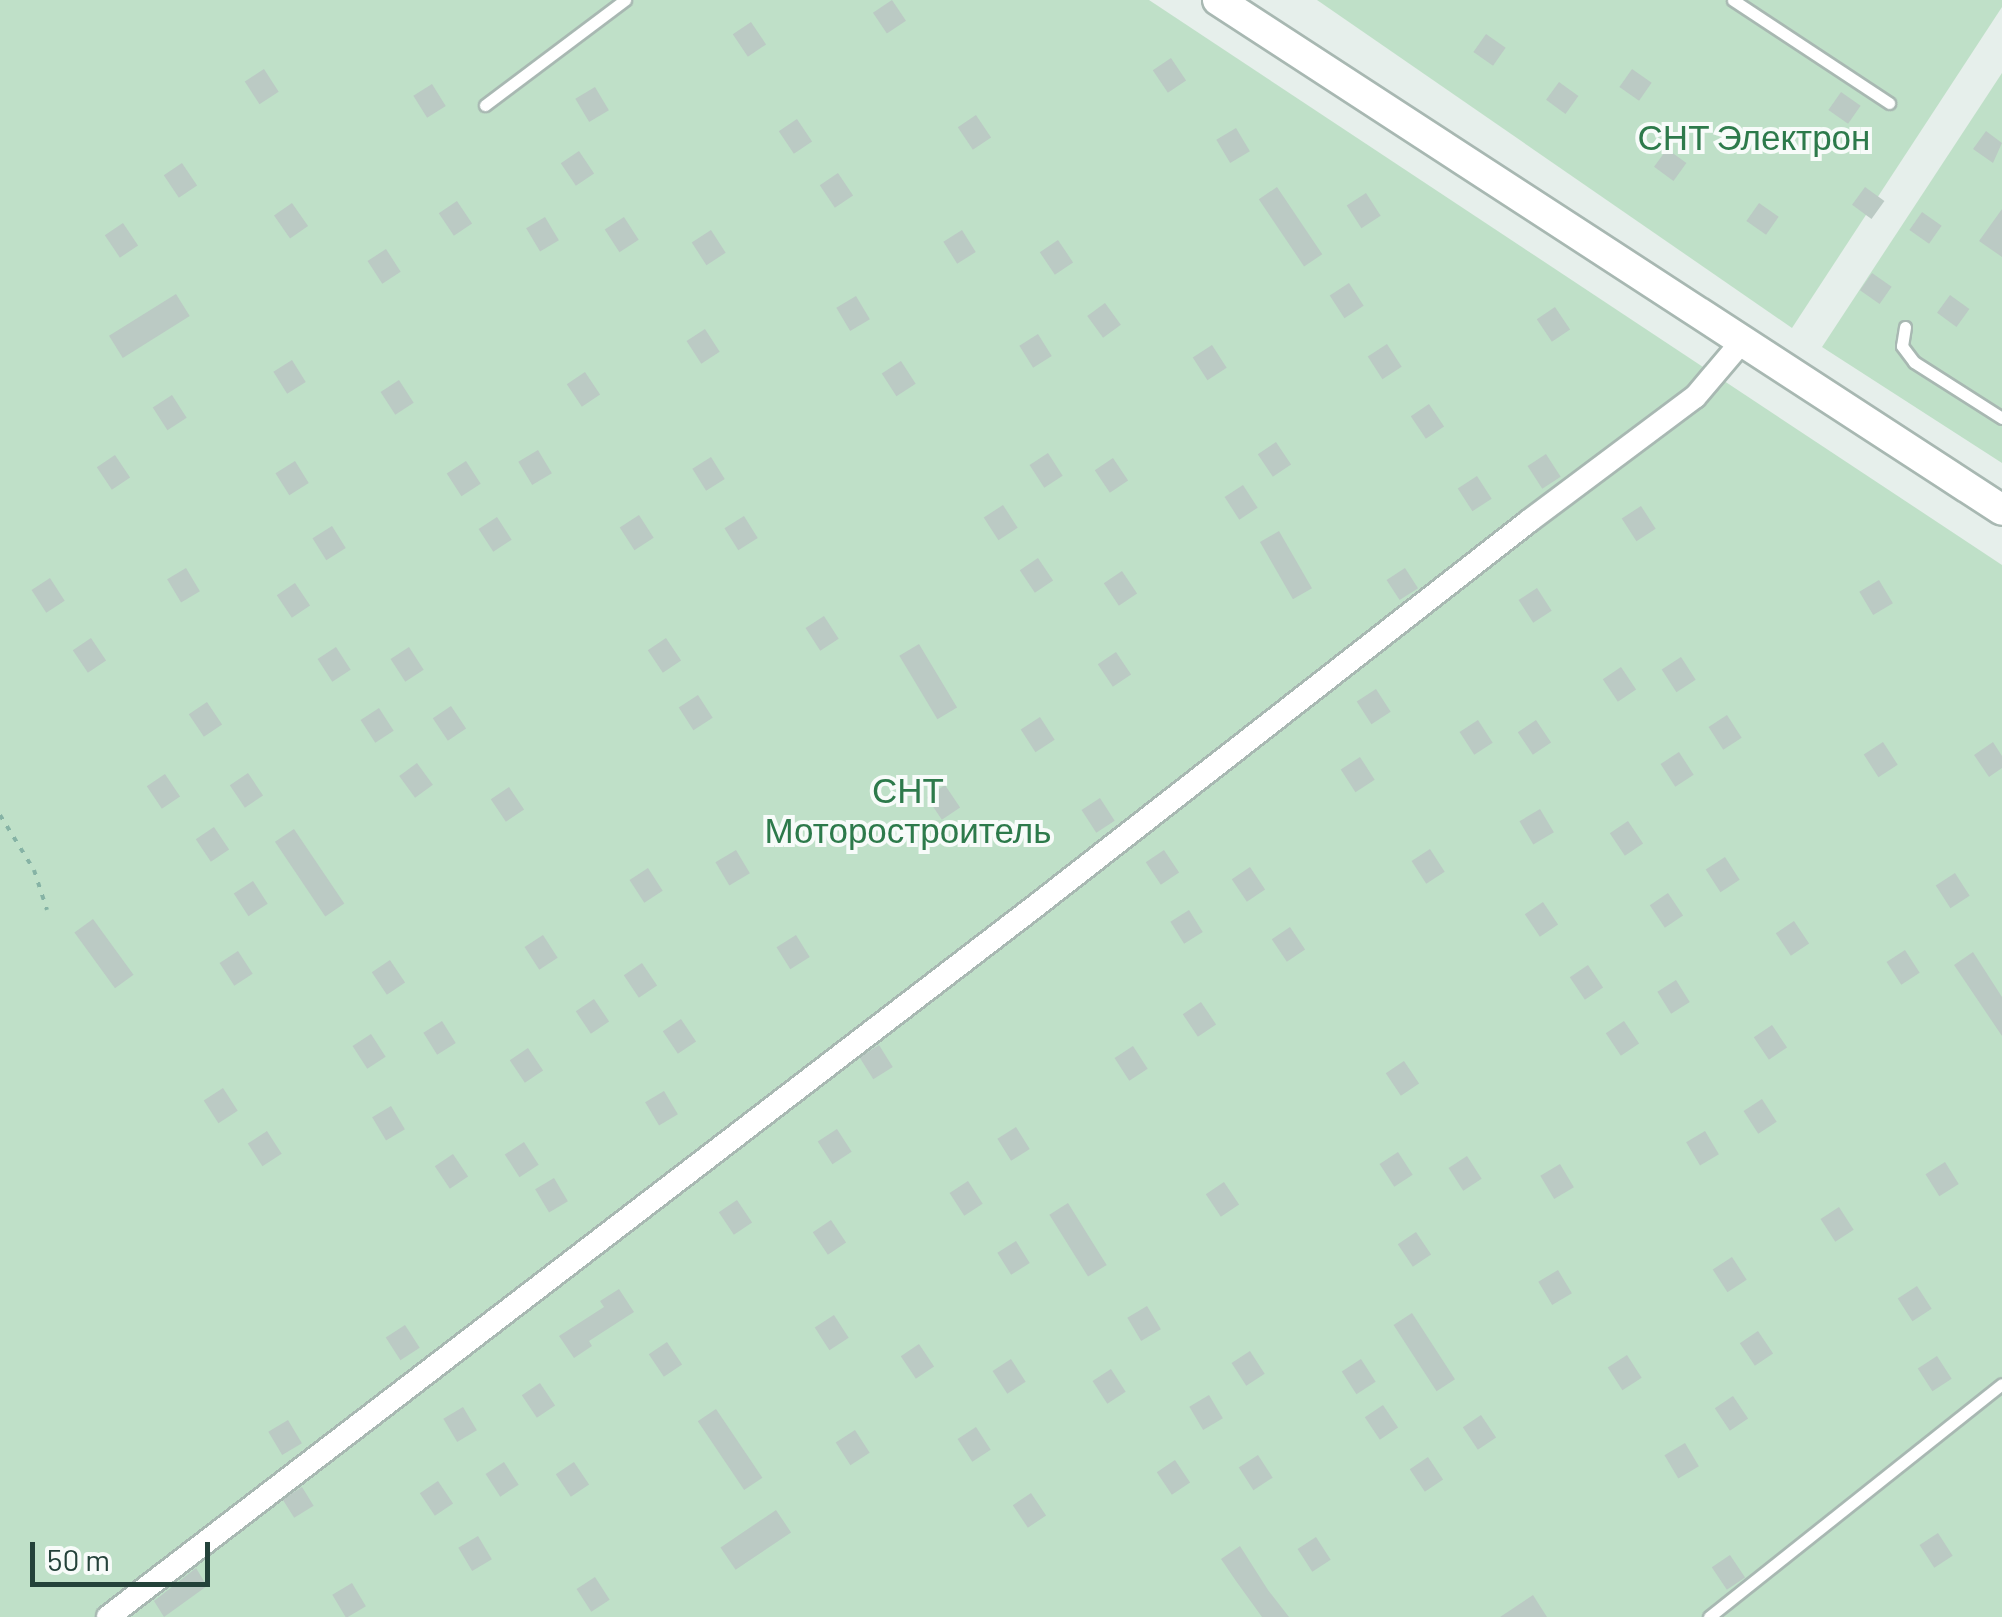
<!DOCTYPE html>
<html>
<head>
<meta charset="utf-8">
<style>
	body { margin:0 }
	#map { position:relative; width:2002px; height:1617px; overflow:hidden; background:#e6efeb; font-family:Barlow,sans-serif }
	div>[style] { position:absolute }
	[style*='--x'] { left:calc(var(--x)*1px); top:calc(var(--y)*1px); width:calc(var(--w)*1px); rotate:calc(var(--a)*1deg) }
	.green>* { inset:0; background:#bfe0c8 }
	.building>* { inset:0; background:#bbcac4; transform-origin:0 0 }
	.path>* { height:4px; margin-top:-2px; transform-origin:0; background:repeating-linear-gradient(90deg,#86b3a5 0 5px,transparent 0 13px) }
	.roads { filter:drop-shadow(2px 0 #a8b8b2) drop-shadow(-2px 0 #a8b8b2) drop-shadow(0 2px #a8b8b2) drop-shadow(0 -2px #a8b8b2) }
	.lane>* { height:11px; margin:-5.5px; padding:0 5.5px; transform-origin:5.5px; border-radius:5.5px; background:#fff }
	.street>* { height:22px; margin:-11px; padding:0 11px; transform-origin:11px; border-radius:11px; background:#fff }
	.secondary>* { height:30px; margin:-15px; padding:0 15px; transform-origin:15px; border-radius:15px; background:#fff }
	span { translate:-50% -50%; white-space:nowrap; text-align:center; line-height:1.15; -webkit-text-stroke:8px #f7fbf9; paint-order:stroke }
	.park-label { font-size:35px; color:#2d7a4b }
	.scale { position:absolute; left:30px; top:1542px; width:180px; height:45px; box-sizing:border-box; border:5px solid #24423a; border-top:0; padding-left:12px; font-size:30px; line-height:35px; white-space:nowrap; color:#24423a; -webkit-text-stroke:8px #f7fbf9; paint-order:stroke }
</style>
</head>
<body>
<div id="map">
	<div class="green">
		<i style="clip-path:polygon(0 0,1149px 0,2002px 565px,2002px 1617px,0 1617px)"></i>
		<i style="clip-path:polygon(1317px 0,2002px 0,2002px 7px,1792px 328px)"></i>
		<i style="clip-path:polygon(2002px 73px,2002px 463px,1822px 347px)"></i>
	</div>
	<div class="building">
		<i style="left:892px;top:0;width:25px;height:23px;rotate:56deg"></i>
		<i style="left:751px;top:22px;width:27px;height:22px;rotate:56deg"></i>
		<i style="left:1486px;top:34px;width:24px;height:22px;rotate:35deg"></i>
		<i style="left:1171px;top:58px;width:27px;height:22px;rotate:56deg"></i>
		<i style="left:264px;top:69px;width:27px;height:23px;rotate:57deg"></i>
		<i style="left:1632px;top:69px;width:24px;height:22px;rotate:35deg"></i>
		<i style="left:1559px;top:82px;width:24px;height:22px;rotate:36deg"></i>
		<i style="left:432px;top:84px;width:26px;height:22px;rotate:58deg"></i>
		<i style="left:595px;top:87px;width:27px;height:23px;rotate:59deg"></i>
		<i style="left:1841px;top:92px;width:24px;height:22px;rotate:35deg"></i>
		<i style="left:976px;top:115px;width:27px;height:22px;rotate:56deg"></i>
		<i style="left:797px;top:119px;width:27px;height:22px;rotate:56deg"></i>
		<i style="left:1236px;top:128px;width:27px;height:23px;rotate:59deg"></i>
		<i style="clip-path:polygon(1986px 131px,2002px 143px,1993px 163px,1973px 149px)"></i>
		<i style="left:1667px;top:149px;width:24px;height:22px;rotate:36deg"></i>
		<i style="left:579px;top:151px;width:27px;height:22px;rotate:56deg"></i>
		<i style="left:182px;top:163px;width:27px;height:22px;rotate:56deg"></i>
		<i style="left:838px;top:173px;width:27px;height:22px;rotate:56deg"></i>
		<i style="left:1277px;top:187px;width:81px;height:22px;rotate:56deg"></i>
		<i style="left:1865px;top:187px;width:24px;height:22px;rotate:36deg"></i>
		<i style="left:1366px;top:193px;width:27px;height:23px;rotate:57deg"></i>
		<i style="left:457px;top:201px;width:27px;height:22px;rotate:56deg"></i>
		<i style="left:292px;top:203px;width:28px;height:22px;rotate:55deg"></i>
		<i style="left:1759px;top:203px;width:24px;height:22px;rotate:35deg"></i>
		<i style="clip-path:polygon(2002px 209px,2002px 257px,1979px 241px)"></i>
		<i style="left:1922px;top:212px;width:24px;height:22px;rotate:35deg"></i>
		<i style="left:545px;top:217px;width:27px;height:22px;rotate:59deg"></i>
		<i style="left:624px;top:217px;width:27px;height:23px;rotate:57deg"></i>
		<i style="left:123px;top:223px;width:27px;height:22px;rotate:56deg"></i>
		<i style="left:711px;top:230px;width:27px;height:23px;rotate:57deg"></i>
		<i style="left:962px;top:230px;width:26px;height:22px;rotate:58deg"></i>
		<i style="left:1058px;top:240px;width:27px;height:22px;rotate:56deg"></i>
		<i style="left:386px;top:249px;width:27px;height:22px;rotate:57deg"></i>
		<i style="left:1872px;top:273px;width:24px;height:21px;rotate:35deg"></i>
		<i style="left:1349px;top:283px;width:27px;height:23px;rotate:57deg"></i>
		<i style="left:176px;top:294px;width:26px;height:79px;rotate:58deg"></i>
		<i style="left:1950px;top:295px;width:24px;height:22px;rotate:36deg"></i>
		<i style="left:856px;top:296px;width:27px;height:23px;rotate:59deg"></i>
		<i style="left:1105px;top:303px;width:27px;height:22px;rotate:54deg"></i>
		<i style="left:1555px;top:307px;width:27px;height:22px;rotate:56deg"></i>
		<i style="left:705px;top:329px;width:27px;height:22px;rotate:57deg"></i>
		<i style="left:1038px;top:334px;width:26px;height:22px;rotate:58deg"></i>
		<i style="left:1387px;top:344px;width:27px;height:23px;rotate:57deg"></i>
		<i style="left:1212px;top:345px;width:27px;height:23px;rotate:57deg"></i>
		<i style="left:292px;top:360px;width:26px;height:22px;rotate:58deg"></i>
		<i style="left:901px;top:361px;width:27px;height:23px;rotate:57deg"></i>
		<i style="left:585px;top:372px;width:27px;height:22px;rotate:56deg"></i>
		<i style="left:399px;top:380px;width:27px;height:22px;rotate:57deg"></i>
		<i style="left:172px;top:395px;width:27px;height:23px;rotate:57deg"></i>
		<i style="left:1429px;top:404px;width:27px;height:22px;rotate:56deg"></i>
		<i style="left:1276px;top:442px;width:27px;height:22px;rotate:56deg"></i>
		<i style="left:538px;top:450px;width:27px;height:23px;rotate:59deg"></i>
		<i style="left:1048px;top:453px;width:27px;height:22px;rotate:57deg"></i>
		<i style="left:1546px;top:454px;width:27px;height:22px;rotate:57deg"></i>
		<i style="left:115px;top:455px;width:27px;height:22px;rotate:56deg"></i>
		<i style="left:711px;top:457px;width:26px;height:22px;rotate:58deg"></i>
		<i style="left:1113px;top:458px;width:27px;height:22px;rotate:56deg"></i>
		<i style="left:295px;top:461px;width:26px;height:23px;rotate:58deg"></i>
		<i style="left:466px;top:461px;width:27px;height:23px;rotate:57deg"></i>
		<i style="left:1477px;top:476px;width:27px;height:23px;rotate:57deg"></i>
		<i style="left:1243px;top:485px;width:27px;height:22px;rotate:57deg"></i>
		<i style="left:1003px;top:505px;width:27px;height:23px;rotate:57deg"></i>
		<i style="left:1641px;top:506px;width:27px;height:23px;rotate:57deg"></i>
		<i style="left:639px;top:515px;width:27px;height:23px;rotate:57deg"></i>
		<i style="left:744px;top:516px;width:26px;height:23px;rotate:58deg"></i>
		<i style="left:497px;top:517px;width:27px;height:22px;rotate:57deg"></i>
		<i style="left:332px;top:526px;width:26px;height:23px;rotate:58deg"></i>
		<i style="left:1279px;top:531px;width:66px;height:22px;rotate:60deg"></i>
		<i style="left:1038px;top:558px;width:27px;height:22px;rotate:56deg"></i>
		<i style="left:186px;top:568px;width:27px;height:22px;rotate:59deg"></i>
		<i style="left:1405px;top:568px;width:24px;height:22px;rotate:57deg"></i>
		<i style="left:1122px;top:571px;width:27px;height:22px;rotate:56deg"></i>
		<i style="left:50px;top:578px;width:27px;height:22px;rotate:57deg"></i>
		<i style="left:1879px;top:580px;width:27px;height:23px;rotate:59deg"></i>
		<i style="left:295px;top:583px;width:27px;height:22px;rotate:56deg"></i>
		<i style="left:1537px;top:588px;width:27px;height:22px;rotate:57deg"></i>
		<i style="left:824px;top:616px;width:27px;height:22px;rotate:57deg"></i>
		<i style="left:91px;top:638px;width:27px;height:22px;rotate:56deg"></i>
		<i style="left:666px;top:638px;width:27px;height:22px;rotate:56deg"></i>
		<i style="left:919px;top:644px;width:74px;height:23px;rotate:59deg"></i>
		<i style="left:336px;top:647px;width:27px;height:22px;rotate:57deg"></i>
		<i style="left:409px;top:647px;width:27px;height:22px;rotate:57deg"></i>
		<i style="left:1116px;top:652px;width:27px;height:22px;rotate:56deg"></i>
		<i style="left:1681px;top:657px;width:27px;height:23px;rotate:57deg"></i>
		<i style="left:1621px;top:667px;width:27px;height:22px;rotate:56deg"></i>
		<i style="left:1376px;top:689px;width:27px;height:23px;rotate:57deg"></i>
		<i style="left:698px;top:695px;width:27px;height:23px;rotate:57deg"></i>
		<i style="left:207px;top:702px;width:27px;height:22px;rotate:56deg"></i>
		<i style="left:451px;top:706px;width:27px;height:22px;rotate:56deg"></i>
		<i style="left:379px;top:708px;width:27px;height:22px;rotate:57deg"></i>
		<i style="left:1727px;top:715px;width:27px;height:22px;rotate:57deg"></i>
		<i style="left:1040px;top:717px;width:27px;height:23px;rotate:57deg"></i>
		<i style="left:1478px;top:720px;width:27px;height:22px;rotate:57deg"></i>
		<i style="left:1536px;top:720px;width:27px;height:22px;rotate:56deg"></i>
		<i style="left:1883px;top:742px;width:27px;height:23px;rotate:57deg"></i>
		<i style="clip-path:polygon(1993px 742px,2002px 756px,2002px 768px,1989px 777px,1974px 755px)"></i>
		<i style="left:1679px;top:752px;width:27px;height:22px;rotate:57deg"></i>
		<i style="left:1360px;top:757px;width:27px;height:23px;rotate:57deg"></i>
		<i style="left:417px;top:763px;width:27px;height:22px;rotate:54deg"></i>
		<i style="left:248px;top:773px;width:27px;height:22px;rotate:56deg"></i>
		<i style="left:165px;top:774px;width:27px;height:22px;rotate:56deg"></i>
		<i style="left:945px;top:785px;width:27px;height:22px;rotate:56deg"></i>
		<i style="left:509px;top:787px;width:27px;height:22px;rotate:56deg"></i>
		<i style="left:1100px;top:798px;width:27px;height:22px;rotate:57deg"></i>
		<i style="left:1540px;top:809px;width:27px;height:24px;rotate:59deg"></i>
		<i style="left:1628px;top:821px;width:27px;height:22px;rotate:56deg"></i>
		<i style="left:214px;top:827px;width:27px;height:22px;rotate:56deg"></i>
		<i style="left:294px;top:829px;width:90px;height:23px;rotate:56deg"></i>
		<i style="left:1430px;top:849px;width:27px;height:22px;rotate:57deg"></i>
		<i style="left:736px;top:850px;width:27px;height:24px;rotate:59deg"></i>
		<i style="left:1164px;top:850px;width:27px;height:22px;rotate:56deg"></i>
		<i style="left:1725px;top:857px;width:27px;height:23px;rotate:57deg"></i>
		<i style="left:1250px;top:867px;width:27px;height:22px;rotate:56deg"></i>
		<i style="left:648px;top:868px;width:27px;height:22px;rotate:57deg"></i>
		<i style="left:1955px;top:873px;width:27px;height:23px;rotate:57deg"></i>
		<i style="left:253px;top:881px;width:27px;height:23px;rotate:57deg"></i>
		<i style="left:1668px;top:893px;width:27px;height:22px;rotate:56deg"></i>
		<i style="left:1543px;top:902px;width:27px;height:22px;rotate:56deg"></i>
		<i style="left:1189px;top:910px;width:26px;height:22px;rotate:58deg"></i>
		<i style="left:93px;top:919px;width:69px;height:23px;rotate:54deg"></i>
		<i style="left:1794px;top:921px;width:27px;height:22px;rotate:56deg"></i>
		<i style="left:1290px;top:927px;width:27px;height:22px;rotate:56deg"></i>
		<i style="left:543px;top:935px;width:27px;height:22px;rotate:57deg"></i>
		<i style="left:796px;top:935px;width:26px;height:23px;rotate:58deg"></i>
		<i style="left:1905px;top:950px;width:27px;height:22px;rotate:57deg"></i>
		<i style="left:238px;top:951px;width:27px;height:22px;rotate:57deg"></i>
		<i style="clip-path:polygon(1973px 952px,2002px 997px,2002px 1036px,1954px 965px)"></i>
		<i style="left:390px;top:960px;width:27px;height:22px;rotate:56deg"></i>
		<i style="left:642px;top:963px;width:27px;height:22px;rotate:56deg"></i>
		<i style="left:1588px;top:965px;width:27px;height:22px;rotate:56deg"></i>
		<i style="left:1676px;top:980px;width:26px;height:22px;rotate:58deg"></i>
		<i style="left:594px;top:999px;width:27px;height:22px;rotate:56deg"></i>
		<i style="left:1201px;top:1002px;width:27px;height:22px;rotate:56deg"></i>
		<i style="left:681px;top:1019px;width:27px;height:22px;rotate:56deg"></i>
		<i style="left:442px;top:1021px;width:26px;height:22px;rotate:58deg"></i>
		<i style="left:1624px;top:1021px;width:27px;height:22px;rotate:56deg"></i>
		<i style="left:1772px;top:1025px;width:27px;height:22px;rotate:56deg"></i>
		<i style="left:371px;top:1034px;width:27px;height:22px;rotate:57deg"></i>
		<i style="left:879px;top:1045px;width:26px;height:23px;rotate:58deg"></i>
		<i style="left:1133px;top:1046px;width:27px;height:22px;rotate:57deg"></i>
		<i style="left:528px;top:1048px;width:27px;height:22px;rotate:56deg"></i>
		<i style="left:1404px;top:1061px;width:27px;height:22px;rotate:56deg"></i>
		<i style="left:223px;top:1088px;width:27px;height:23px;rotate:57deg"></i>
		<i style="left:664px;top:1091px;width:27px;height:22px;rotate:59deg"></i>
		<i style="left:1762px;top:1099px;width:27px;height:22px;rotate:57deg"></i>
		<i style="left:391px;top:1106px;width:27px;height:22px;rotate:59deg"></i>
		<i style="left:1016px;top:1127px;width:26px;height:22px;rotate:58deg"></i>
		<i style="left:837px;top:1129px;width:27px;height:23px;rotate:57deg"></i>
		<i style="left:267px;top:1131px;width:27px;height:23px;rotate:57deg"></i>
		<i style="left:1705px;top:1131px;width:27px;height:22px;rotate:59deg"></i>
		<i style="left:524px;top:1142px;width:27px;height:23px;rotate:57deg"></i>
		<i style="left:1398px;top:1152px;width:27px;height:22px;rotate:57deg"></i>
		<i style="left:453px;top:1154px;width:27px;height:22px;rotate:56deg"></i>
		<i style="left:1467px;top:1156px;width:27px;height:22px;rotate:57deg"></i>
		<i style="left:1945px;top:1162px;width:26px;height:23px;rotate:58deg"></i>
		<i style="left:1560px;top:1164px;width:27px;height:23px;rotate:59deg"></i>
		<i style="left:554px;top:1178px;width:27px;height:22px;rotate:59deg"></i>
		<i style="left:968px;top:1181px;width:27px;height:22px;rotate:57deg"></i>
		<i style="left:1224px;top:1182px;width:27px;height:22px;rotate:56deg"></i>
		<i style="left:737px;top:1200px;width:27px;height:22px;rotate:56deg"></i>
		<i style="left:1068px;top:1203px;width:73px;height:22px;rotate:58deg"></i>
		<i style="left:1839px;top:1207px;width:27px;height:22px;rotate:57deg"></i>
		<i style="left:831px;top:1220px;width:27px;height:22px;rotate:56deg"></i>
		<i style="left:1416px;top:1232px;width:27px;height:22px;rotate:56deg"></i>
		<i style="left:1016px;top:1241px;width:26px;height:22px;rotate:58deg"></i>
		<i style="left:1732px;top:1257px;width:27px;height:23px;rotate:57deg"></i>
		<i style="left:1558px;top:1270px;width:27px;height:23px;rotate:59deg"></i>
		<i style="left:1917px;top:1286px;width:27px;height:23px;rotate:57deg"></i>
		<i style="clip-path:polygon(619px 1289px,634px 1312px,589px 1341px,592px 1346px,574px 1358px,559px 1336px,604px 1307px,600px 1301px)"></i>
		<i style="left:1147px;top:1306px;width:27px;height:23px;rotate:59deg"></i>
		<i style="left:1412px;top:1313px;width:79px;height:22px;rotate:57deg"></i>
		<i style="left:834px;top:1315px;width:27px;height:23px;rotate:57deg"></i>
		<i style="left:405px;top:1325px;width:27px;height:23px;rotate:57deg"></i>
		<i style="left:1758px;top:1331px;width:27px;height:22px;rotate:56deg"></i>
		<i style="left:667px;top:1342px;width:27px;height:22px;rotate:56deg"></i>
		<i style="left:919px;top:1344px;width:27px;height:22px;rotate:56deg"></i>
		<i style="left:1250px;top:1351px;width:27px;height:22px;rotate:57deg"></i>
		<i style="left:1627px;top:1355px;width:27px;height:23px;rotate:57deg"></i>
		<i style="left:1937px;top:1356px;width:27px;height:23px;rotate:57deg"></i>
		<i style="left:1011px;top:1359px;width:27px;height:22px;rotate:57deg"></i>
		<i style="left:1361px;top:1359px;width:27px;height:23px;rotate:57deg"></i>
		<i style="left:1111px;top:1369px;width:27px;height:22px;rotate:57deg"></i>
		<i style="left:540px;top:1383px;width:27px;height:22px;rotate:56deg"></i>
		<i style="left:1209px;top:1395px;width:27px;height:23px;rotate:59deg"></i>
		<i style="left:1733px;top:1396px;width:27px;height:22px;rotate:56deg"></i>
		<i style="left:1383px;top:1405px;width:27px;height:22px;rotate:56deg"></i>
		<i style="left:463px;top:1407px;width:27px;height:23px;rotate:59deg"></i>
		<i style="left:716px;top:1409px;width:83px;height:22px;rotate:56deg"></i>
		<i style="left:1481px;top:1415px;width:27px;height:22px;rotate:56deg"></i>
		<i style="left:288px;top:1420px;width:27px;height:23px;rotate:59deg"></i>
		<i style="left:976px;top:1427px;width:27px;height:22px;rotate:57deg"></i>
		<i style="left:855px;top:1430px;width:27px;height:23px;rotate:57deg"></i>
		<i style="left:1685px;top:1443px;width:27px;height:24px;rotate:59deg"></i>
		<i style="left:1258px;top:1455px;width:27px;height:23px;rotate:57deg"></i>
		<i style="left:1428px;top:1457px;width:27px;height:22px;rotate:56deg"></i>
		<i style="left:1175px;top:1460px;width:27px;height:22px;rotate:56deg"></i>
		<i style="left:504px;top:1462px;width:27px;height:22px;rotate:57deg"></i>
		<i style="left:574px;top:1462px;width:27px;height:22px;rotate:56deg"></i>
		<i style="left:438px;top:1481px;width:27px;height:22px;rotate:56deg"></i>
		<i style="left:302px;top:1487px;width:22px;height:23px;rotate:58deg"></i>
		<i style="left:1031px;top:1493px;width:27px;height:22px;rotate:56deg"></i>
		<i style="left:776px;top:1510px;width:27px;height:67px;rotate:56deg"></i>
		<i style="left:1938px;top:1533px;width:27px;height:22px;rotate:57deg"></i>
		<i style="left:478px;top:1536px;width:27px;height:23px;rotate:59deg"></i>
		<i style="left:1316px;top:1537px;width:27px;height:22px;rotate:57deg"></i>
		<i style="clip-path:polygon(1240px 1546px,1268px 1590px,1289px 1617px,1262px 1617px,1236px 1581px,1221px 1559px)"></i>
		<i style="left:1730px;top:1555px;width:27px;height:22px;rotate:56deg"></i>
		<i style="clip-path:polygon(196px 1568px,207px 1586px,164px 1617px,154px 1601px)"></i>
		<i style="left:595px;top:1577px;width:27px;height:22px;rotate:57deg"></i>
		<i style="left:352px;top:1583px;width:27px;height:23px;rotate:59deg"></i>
		<i style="clip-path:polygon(1533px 1595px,1547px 1617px,1500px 1617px)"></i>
	</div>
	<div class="path">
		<i style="--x:0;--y:815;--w:65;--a:58.3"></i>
		<i style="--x:34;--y:870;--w:42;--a:72"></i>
	</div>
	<div class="roads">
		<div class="lane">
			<i style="--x:1733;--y:0;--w:187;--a:33.4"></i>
			<i style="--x:485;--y:105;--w:175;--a:-36.9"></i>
			<i style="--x:1905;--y:327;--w:19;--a:99"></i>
			<i style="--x:1902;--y:346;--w:20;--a:53"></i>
			<i style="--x:1914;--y:362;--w:104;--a:32.5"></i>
			<i style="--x:1709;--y:1617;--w:374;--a:-38.5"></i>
		</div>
		<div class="street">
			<i style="--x:108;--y:1617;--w:1177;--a:-37.47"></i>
			<i style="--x:1042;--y:901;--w:618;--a:-37.96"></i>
			<i style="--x:1529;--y:521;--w:207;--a:-36.8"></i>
			<i style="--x:1695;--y:397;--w:70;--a:-49.7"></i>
		</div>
		<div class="secondary">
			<i style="--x:1218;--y:0;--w:935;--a:33.04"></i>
		</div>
	</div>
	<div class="park-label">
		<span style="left:1754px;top:136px">СНТ Электрон</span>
		<span style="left:908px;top:809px">СНТ<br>Моторостроитель</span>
	</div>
	<div class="scale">50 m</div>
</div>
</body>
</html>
